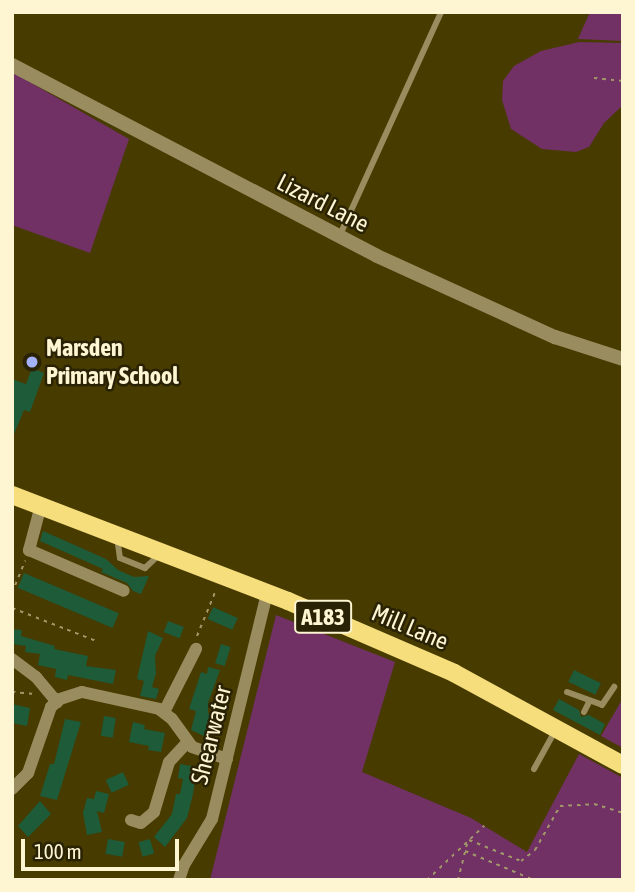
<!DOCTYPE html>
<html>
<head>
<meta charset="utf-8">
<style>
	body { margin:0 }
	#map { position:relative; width:635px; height:892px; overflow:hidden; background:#473b00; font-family:"Asap Condensed",sans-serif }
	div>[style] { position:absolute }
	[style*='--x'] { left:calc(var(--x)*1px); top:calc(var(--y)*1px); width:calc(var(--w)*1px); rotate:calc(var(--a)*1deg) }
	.green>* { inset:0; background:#713164 }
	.building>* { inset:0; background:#1d5b39; transform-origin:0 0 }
	.path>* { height:2px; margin-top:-1px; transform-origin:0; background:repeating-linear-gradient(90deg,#a29768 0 3.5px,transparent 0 8.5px) }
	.service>* { height:6px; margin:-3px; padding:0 3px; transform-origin:3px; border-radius:3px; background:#998d60 }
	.minor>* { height:12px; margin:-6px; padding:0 6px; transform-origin:6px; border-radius:6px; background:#998d60 }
	.tertiary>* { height:14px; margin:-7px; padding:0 7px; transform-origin:7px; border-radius:7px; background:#998d60 }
	.primary>* { height:18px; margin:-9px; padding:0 9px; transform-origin:9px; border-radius:9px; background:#f6de7d }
	.dots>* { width:19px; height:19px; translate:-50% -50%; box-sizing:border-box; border:4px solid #292204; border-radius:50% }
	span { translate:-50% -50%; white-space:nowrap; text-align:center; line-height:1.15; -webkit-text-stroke:5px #292204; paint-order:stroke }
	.shield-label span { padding:2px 5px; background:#292204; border:2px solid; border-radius:5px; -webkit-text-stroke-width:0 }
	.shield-label { font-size:23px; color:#fef5d2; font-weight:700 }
	.street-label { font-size:24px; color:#fef5d2 }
	.poi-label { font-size:24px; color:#fef5d2; font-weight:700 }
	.left { translate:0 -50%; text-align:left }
	.frame { position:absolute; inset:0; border:14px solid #fef5d2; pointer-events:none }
	.scale { position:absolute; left:21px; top:839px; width:158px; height:32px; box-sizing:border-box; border:4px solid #fef5d2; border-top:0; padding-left:9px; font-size:21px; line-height:24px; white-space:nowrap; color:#fef5d2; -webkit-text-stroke:5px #292204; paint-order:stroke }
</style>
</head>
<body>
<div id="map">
	<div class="green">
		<i style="clip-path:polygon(590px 12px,623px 12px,623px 41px,578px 39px)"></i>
		<i style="clip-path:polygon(579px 42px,623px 43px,623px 105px,604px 123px,589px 147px,576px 152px,542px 149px,511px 129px,502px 100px,503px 81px,514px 66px,541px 51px)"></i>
		<i style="clip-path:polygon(12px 72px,129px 139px,90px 253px,12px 225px)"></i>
		<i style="clip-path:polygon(276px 615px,395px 662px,362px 772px,471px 818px,527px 852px,579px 754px,623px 778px,623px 880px,210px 880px)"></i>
		<i style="clip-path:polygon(623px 698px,623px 748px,601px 736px)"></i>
	</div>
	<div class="building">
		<i style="clip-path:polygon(32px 368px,44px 373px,30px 412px,24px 410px,12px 439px,12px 379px,26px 384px)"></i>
		<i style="clip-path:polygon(43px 531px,106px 559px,118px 570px,134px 577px,149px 576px,141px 594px,133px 591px,127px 583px,101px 572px,103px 569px,40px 541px)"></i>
		<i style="left:24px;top:573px;width:103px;height:16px;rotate:23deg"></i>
		<i style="left:213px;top:607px;width:27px;height:13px;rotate:24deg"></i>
		<i style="left:168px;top:621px;width:17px;height:12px;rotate:21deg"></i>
		<i style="clip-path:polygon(12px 629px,22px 630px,21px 636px,55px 646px,54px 649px,88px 656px,86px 666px,116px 670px,113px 684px,68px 675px,67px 680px,55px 677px,56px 669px,38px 665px,40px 654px,25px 652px,26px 646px,12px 644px)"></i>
		<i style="clip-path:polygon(148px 631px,163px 638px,155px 656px,156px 673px,152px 687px,159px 689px,156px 699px,140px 696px,144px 681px,137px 679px)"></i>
		<i style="left:221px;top:644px;width:10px;height:20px;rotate:17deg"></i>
		<i style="clip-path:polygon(208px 667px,220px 670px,208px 703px,208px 713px,211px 714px,204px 736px,191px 730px,196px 711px,189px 709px,201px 672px,207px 674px)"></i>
		<i style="left:574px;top:670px;width:30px;height:13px;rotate:26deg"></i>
		<i style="clip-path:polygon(559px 699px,579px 710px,581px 717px,589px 715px,605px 724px,600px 735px,553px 710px)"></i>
		<i style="clip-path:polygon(12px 704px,30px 708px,27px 726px,12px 723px)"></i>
		<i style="left:104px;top:716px;width:12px;height:20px;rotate:9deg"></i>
		<i style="clip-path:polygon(65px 719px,81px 722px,57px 800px,40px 796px,50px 764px,54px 764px)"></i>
		<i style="clip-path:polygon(133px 722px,145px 725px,144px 729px,165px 733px,161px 752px,148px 750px,149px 746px,129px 742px)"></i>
		<i style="clip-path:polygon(180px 764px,197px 767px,193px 794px,187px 818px,165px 847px,154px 837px,172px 814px,176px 794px,180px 794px,183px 779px,178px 778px)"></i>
		<i style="left:123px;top:772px;width:14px;height:19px;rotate:65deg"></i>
		<i style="clip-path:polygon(96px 791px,109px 794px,104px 813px,97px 811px,102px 832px,87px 835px,83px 813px,87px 798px,94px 799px)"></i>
		<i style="clip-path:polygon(40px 801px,51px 814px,28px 837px,18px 826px)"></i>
		<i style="left:108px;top:839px;width:17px;height:15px;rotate:10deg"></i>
		<i style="left:150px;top:839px;width:15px;height:12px;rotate:74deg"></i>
	</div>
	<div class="path">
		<i style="--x:594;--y:78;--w:29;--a:6"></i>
		<i style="--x:12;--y:593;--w:35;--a:-68"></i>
		<i style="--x:12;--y:608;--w:90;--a:21.4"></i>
		<i style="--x:197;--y:636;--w:50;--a:-67.6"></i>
		<i style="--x:12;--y:692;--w:23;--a:5"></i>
		<i style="--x:469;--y:840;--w:56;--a:22"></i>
		<i style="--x:521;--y:861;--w:18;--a:-38"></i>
		<i style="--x:535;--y:850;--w:51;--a:-60.4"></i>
		<i style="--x:560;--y:806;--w:34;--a:-3"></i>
		<i style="--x:594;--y:804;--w:30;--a:17"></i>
		<i style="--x:465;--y:851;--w:75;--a:22.8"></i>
		<i style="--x:427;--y:880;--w:79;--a:-43.5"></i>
		<i style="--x:458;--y:880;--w:38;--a:-76"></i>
	</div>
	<div class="service">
		<i style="--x:340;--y:235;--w:245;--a:-65.6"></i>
		<i style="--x:117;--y:537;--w:21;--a:82"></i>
		<i style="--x:120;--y:558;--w:27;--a:22"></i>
		<i style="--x:145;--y:568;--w:21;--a:-43"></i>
		<i style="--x:567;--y:692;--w:37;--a:20"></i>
		<i style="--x:602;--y:705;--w:22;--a:-56"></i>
		<i style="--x:584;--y:712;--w:11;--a:-63"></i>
		<i style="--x:534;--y:769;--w:43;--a:-61.1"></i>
	</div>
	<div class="minor">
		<i style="--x:41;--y:505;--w:47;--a:104.9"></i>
		<i style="--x:29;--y:550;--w:103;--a:23.3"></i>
		<i style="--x:12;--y:659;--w:30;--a:37"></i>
		<i style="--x:36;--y:677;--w:33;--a:50"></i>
		<i style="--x:164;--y:712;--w:71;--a:-63.1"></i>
		<i style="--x:12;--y:789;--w:23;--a:-45"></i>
		<i style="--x:28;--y:773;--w:70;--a:-70.8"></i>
		<i style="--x:51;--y:707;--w:12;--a:-42"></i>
		<i style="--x:60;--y:699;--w:23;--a:-18"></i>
		<i style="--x:82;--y:692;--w:79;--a:12.4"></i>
		<i style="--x:159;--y:709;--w:16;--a:38"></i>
		<i style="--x:172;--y:719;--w:34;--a:54"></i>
		<i style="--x:192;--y:747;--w:37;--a:19"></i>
		<i style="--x:131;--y:820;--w:10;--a:17"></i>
		<i style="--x:141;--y:823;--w:17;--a:-40"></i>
		<i style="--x:154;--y:812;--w:52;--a:-73.3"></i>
		<i style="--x:169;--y:762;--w:26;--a:-47"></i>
		<i style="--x:179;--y:880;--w:16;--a:-72"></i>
		<i style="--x:184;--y:865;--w:54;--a:-58.7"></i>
		<i style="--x:212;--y:819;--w:232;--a:-76.3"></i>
	</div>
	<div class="tertiary">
		<i style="--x:12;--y:65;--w:412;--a:27.6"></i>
		<i style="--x:377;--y:256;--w:196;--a:24.5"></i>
		<i style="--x:555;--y:337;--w:71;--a:17.9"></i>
	</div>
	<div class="primary">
		<i style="--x:12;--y:495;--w:296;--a:21"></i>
		<i style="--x:288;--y:601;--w:181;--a:23.4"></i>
		<i style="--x:454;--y:673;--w:192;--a:28.6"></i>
	</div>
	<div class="dots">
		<i style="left:32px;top:362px;background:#a4b2fc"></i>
	</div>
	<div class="shield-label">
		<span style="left:323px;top:617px">A183</span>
	</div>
	<div class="street-label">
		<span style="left:323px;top:203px;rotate:27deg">Lizard Lane</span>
		<span style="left:410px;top:627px;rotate:23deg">Mill Lane</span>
		<span style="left:211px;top:735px;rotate:-76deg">Shearwater</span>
	</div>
	<div class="poi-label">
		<span class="left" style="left:46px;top:362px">Marsden<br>Primary School</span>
	</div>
	<div class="frame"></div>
	<div class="scale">100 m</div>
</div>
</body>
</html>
